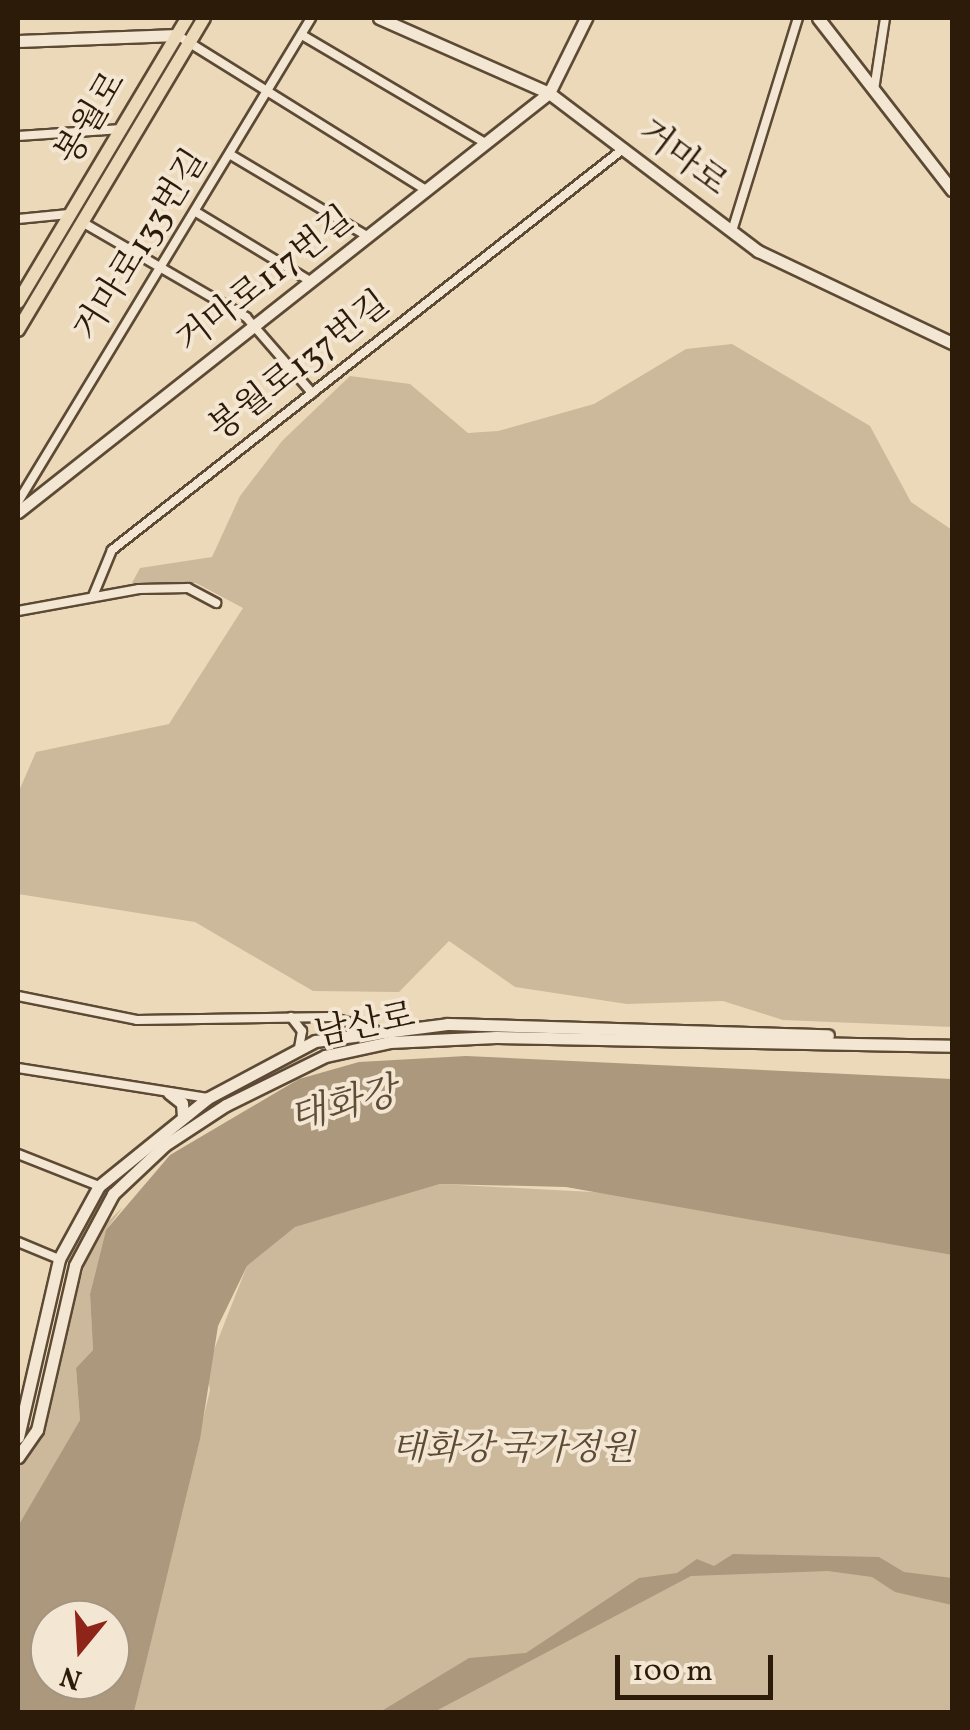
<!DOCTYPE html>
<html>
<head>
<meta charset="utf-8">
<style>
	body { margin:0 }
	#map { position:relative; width:970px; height:1730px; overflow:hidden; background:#ecd9b9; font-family:Vollkorn,"Noto Serif KR",serif }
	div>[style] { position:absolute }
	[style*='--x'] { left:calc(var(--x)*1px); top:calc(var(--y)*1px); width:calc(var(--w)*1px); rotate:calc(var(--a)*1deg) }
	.green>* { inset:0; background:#ccb99b }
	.water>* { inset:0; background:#ab987d }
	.roads { filter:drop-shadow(2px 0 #5d4a35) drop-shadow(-2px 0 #5d4a35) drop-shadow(0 2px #5d4a35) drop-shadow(0 -2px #5d4a35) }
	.street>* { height:8px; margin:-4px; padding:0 4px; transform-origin:4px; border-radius:4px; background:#f3e6d2 }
	.secondary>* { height:11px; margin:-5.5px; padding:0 5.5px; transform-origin:5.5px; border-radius:5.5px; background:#f3e6d2 }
	.primary>* { height:12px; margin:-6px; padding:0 6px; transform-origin:6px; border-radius:6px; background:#ecd9b9 }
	span { translate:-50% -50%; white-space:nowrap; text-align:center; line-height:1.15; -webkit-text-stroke:8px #f3e6d2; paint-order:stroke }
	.street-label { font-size:35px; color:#2d1b09 }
	.park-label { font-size:35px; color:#5d4a35; font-style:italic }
	.water-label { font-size:38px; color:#5f4d37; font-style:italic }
	.frame { position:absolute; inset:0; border:20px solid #2d1b09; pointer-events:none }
	.north { position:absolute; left:30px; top:1600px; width:100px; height:100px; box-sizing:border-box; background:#f3e6d2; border:2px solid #a49582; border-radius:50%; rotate:198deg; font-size:28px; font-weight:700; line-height:40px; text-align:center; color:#2d1b09 }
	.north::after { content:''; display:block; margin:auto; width:35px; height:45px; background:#8f2418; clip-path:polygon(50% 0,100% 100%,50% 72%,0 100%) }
	.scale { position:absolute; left:615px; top:1655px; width:158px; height:45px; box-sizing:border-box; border:5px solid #2d1b09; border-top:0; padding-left:12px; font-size:30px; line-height:35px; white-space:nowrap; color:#2d1b09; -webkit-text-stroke:8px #f3e6d2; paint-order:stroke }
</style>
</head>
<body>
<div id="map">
	<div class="green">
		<i style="clip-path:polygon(732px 344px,870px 426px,911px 502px,952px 530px,952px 1027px,783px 1020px,723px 1001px,627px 1004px,515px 987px,449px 941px,399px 992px,313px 991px,195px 922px,18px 894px,18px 793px,36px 752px,169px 724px,243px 608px,196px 583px,132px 583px,140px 568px,212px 557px,240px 496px,282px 441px,350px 376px,410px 384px,468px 433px,498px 431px,594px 404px,686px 349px)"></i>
		<i style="clip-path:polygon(440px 1184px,630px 1194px,952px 1255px,952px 1712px,134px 1712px,210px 1390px,206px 1370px,247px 1266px,294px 1227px)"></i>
		<i style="clip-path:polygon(123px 1207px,106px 1230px,90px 1294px,93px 1350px,76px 1368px,80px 1420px,18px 1526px,18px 1458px,37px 1430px,93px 1236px)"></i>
	</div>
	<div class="water">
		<i style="clip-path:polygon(evenodd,466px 1056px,952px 1079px,952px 1255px,566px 1187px,440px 1184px,295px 1227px,247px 1266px,218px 1326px,200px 1439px,134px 1712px,18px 1712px,18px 1526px,80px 1420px,76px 1368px,93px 1350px,90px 1294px,106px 1230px,170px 1155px,299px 1079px,359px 1062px,466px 1056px,50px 1620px,110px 1620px,110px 1680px,50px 1680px,50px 1620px)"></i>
		<i style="clip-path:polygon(733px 1554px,879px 1557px,904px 1572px,952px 1578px,952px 1605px,895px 1592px,872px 1577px,828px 1571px,691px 1576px,434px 1712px,380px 1712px,469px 1658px,526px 1653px,639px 1578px,677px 1573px,697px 1559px,714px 1566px)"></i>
	</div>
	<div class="roads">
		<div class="street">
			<i style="--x:177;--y:35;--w:293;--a:31.9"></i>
			<i style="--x:302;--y:35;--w:212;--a:30.5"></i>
			<i style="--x:874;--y:90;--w:73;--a:-81.3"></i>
			<i style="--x:18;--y:136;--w:104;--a:-3.9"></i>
			<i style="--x:231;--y:155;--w:158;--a:30.8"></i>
			<i style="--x:196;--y:212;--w:133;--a:31.2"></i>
			<i style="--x:18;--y:219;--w:51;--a:-5.6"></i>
			<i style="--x:82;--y:222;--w:190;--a:30.1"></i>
			<i style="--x:246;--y:317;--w:101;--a:49"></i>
			<i style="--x:732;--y:231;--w:223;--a:-72.8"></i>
			<i style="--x:18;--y:502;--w:566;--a:-58.81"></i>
			<i style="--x:93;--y:596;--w:50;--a:-67.6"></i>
			<i style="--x:112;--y:550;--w:650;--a:-38.12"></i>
			<i style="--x:18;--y:611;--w:123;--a:-10.3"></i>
			<i style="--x:139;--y:589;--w:49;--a:-1.2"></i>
			<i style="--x:188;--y:588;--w:32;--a:28"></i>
			<i style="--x:18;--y:996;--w:121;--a:11.4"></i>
			<i style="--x:137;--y:1020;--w:194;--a:-0.9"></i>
			<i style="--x:331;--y:1017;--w:46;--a:16.5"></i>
			<i style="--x:291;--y:1017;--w:18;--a:52"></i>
			<i style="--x:302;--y:1031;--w:17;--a:100"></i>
			<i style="--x:18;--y:1068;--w:192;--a:9"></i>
			<i style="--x:18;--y:1154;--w:87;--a:21.6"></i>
			<i style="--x:18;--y:1242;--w:44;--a:22.5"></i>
		</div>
		<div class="secondary">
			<i style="--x:379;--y:18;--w:186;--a:23.8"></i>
			<i style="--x:549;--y:93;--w:262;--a:37.1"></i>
			<i style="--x:758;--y:251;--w:215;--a:25.4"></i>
			<i style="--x:818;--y:18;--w:218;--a:52.1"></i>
			<i style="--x:18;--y:41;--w:159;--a:-2.2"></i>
			<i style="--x:18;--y:512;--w:676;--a:-38.28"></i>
			<i style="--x:549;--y:93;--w:84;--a:-63.7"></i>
			<i style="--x:169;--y:1093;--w:16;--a:38"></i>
			<i style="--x:182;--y:1103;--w:13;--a:86"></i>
			<i style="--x:18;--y:1437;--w:183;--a:-77"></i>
			<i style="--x:59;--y:1259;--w:83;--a:-61.3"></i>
			<i style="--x:99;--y:1186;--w:140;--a:-38.9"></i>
			<i style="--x:208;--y:1098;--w:121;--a:-28"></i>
			<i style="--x:315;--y:1041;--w:133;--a:-7.3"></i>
			<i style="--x:447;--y:1024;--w:381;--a:1.7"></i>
			<i style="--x:18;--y:1457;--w:33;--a:-55"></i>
			<i style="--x:37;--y:1430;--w:169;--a:-77"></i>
			<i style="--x:75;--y:1265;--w:81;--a:-61.8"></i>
			<i style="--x:113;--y:1194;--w:71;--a:-43.3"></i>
			<i style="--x:165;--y:1145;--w:73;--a:-33.3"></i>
			<i style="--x:226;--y:1105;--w:110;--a:-26.3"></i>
			<i style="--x:325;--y:1056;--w:66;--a:-12.2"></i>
			<i style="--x:390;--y:1042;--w:106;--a:-2.7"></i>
			<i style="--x:496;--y:1037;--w:456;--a:1.1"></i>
		</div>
		<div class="primary">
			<i style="--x:18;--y:302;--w:330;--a:-59.2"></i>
			<i style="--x:18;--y:330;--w:363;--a:-59.2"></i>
		</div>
	</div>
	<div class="street-label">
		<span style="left:92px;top:119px;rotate:-59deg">봉월로</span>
		<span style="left:682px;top:159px;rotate:37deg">거마로</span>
		<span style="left:142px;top:246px;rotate:-58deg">거마로133번길</span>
		<span style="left:266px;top:281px;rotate:-38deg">거마로117번길</span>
		<span style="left:300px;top:367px;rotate:-38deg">봉월로137번길</span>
		<span style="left:365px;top:1026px;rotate:-11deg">남산로</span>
	</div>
	<div class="park-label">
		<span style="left:513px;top:1450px">태화강 국가정원</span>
	</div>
	<div class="water-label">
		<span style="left:344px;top:1107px;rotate:-15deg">태화강</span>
	</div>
	<div class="frame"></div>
	<div class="north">N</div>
	<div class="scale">100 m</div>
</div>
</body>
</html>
